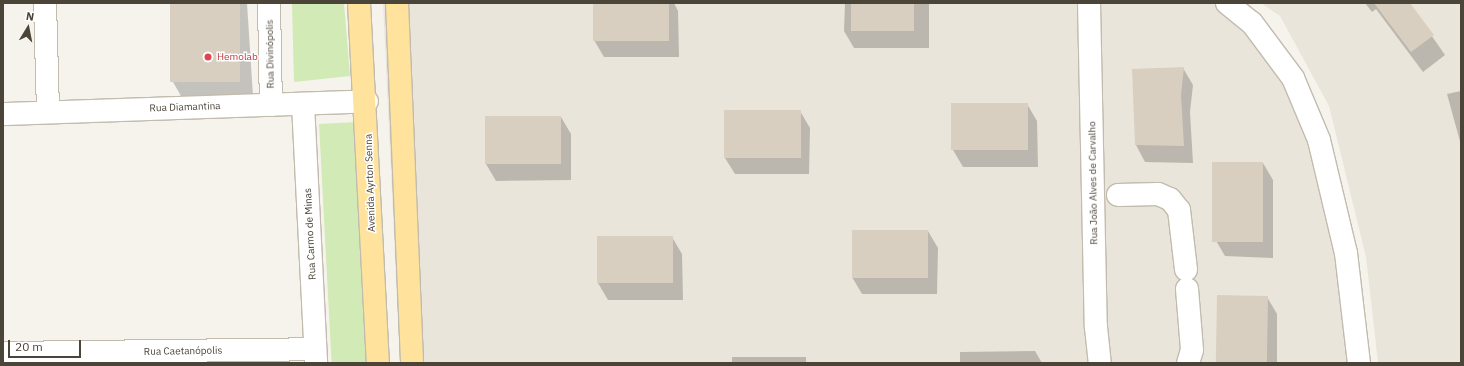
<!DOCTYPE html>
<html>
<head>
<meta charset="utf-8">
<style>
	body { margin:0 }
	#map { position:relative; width:1464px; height:366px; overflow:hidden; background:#f6f3ec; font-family:"IBM Plex Sans",sans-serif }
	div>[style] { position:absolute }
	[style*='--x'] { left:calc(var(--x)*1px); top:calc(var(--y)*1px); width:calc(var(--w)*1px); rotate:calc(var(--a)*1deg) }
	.residential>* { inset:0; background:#eae5da }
	.green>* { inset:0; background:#d2eab5; transform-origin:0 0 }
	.shadow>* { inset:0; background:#0003; transform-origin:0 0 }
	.building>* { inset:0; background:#d8cfc1; transform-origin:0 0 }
	.roads { filter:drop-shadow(1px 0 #c2bbae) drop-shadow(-1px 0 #c2bbae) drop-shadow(0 1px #c2bbae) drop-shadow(0 -1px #c2bbae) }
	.minor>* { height:22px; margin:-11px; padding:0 11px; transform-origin:11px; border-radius:11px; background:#fff }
	.major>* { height:22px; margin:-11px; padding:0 11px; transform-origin:11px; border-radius:11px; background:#ffe39c }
	.dots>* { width:11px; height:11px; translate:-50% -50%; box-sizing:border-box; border:2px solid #fff; border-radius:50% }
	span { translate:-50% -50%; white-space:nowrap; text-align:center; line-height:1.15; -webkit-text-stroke:3px #fff; paint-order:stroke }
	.street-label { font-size:10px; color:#4b4439 }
	.health-label { font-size:10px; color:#be3a42 }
	.left { translate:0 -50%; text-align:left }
	.frame { position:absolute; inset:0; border:4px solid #4b4439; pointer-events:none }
	.north { position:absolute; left:8px; top:8px; width:40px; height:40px; -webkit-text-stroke:3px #fff; paint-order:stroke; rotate:10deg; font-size:11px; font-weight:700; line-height:16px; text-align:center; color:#4b4439 }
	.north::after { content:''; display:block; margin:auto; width:14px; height:18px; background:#4b4439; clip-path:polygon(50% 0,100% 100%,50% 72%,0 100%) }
	.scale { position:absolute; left:8px; top:340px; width:73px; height:18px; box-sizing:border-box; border:2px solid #4b4439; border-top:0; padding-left:5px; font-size:12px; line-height:14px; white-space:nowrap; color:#4b4439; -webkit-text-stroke:3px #fff; paint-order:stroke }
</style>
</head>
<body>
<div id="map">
	<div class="residential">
		<i style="clip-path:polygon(383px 3px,1227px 3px,1252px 23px,1319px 140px,1359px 363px,400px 363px)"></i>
		<i style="clip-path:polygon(1261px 3px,1461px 3px,1461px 363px,1378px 363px,1366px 257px,1329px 106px,1280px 16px)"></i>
	</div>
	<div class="green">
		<i style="clip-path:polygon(292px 3px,344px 3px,350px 76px,294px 82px)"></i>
		<i style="left:357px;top:122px;width:241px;height:38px;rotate:87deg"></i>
	</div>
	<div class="shadow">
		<i style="clip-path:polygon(171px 3px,247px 3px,253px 96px,181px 96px,173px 82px)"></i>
		<i style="clip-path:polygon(594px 3px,674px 3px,678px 11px,679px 57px,604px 57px,594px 40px)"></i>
		<i style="clip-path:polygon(845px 3px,929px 3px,929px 48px,854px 48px,844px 31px)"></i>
		<i style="clip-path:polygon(1365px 3px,1409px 3px,1445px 55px,1423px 72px,1376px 9px,1372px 12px)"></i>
		<i style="clip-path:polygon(1183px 68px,1193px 85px,1190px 112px,1193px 163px,1145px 162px,1136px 145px)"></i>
		<i style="clip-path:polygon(1461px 91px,1461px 145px,1447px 94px)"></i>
		<i style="clip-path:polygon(952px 104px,1027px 104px,1037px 121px,1038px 167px,963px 167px,953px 150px)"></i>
		<i style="clip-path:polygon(800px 111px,810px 128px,809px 174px,735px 174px,725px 158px)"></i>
		<i style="clip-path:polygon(561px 117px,571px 134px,571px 180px,496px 181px,486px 164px)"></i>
		<i style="clip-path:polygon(1263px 163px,1273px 180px,1273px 258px,1225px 256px,1215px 239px)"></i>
		<i style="clip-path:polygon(928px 231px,938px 248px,937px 294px,862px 294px,852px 277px)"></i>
		<i style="clip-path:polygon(598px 237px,672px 237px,682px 254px,683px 300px,608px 300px,598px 283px)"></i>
		<i style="clip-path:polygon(1267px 297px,1277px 314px,1277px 363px,1219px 363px)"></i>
		<i style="clip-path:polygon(1035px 351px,1042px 363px,960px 363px,960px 352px)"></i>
		<i style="left:732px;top:357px;width:74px;height:6px"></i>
	</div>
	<div class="building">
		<i style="left:170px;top:3px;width:70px;height:79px"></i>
		<i style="left:593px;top:3px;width:76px;height:38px"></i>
		<i style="left:851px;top:3px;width:63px;height:28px"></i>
		<i style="clip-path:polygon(1374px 3px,1410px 3px,1434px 35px,1411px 52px)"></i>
		<i style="clip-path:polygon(1184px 67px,1181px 95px,1184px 146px,1135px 145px,1132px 69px)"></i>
		<i style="left:951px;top:103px;width:77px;height:47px"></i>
		<i style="left:724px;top:110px;width:77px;height:48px"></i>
		<i style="left:485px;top:116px;width:76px;height:48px"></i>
		<i style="left:1263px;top:162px;width:80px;height:51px;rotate:90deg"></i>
		<i style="left:852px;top:230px;width:76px;height:48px"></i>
		<i style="left:597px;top:236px;width:76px;height:47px"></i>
		<i style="left:1268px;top:296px;width:67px;height:51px;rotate:91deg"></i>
	</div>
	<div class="roads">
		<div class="minor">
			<i style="--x:45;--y:3;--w:108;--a:88.4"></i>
			<i style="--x:269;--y:3;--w:102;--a:88.9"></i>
			<i style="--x:1089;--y:3;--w:324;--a:88.8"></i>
			<i style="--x:1096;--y:327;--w:36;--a:84"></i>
			<i style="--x:1227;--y:3;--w:32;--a:39"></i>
			<i style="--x:1252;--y:23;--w:69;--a:53.3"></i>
			<i style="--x:1293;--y:78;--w:67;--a:67.2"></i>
			<i style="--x:1319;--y:140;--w:116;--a:76.6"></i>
			<i style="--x:1346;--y:253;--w:111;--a:83.3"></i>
			<i style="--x:303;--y:104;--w:259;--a:87.1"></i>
			<i style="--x:3;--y:114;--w:364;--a:-2"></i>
			<i style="--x:1118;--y:195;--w:40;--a:-1.4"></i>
			<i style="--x:1158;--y:194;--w:13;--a:23"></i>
			<i style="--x:1170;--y:199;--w:14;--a:51"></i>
			<i style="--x:1179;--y:210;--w:60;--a:83.3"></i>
			<i style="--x:1187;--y:289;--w:61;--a:85.3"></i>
			<i style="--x:1192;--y:350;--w:14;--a:107"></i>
			<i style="--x:3;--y:353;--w:312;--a:-0.7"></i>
		</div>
		<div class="major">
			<i style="--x:359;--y:3;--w:361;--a:87"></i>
			<i style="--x:397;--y:3;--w:360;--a:87.6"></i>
		</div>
	</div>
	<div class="dots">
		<i style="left:208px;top:57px;background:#e0444e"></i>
	</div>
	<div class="street-label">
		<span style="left:270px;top:54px;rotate:-91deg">Rua Divinópolis</span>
		<span style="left:185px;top:107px;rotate:-2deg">Rua Diamantina</span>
		<span style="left:370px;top:183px;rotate:-92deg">Avenida Ayrton Senna</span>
		<span style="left:1093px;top:183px;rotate:-91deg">Rua João Alves de Carvalho</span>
		<span style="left:310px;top:234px;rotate:-93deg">Rua Carmo de Minas</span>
		<span style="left:183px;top:351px;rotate:-1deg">Rua Caetanópolis</span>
	</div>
	<div class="health-label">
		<span class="left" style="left:217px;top:57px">Hemolab</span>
	</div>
	<div class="frame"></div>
	<div class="north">N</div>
	<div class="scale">20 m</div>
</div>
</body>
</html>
